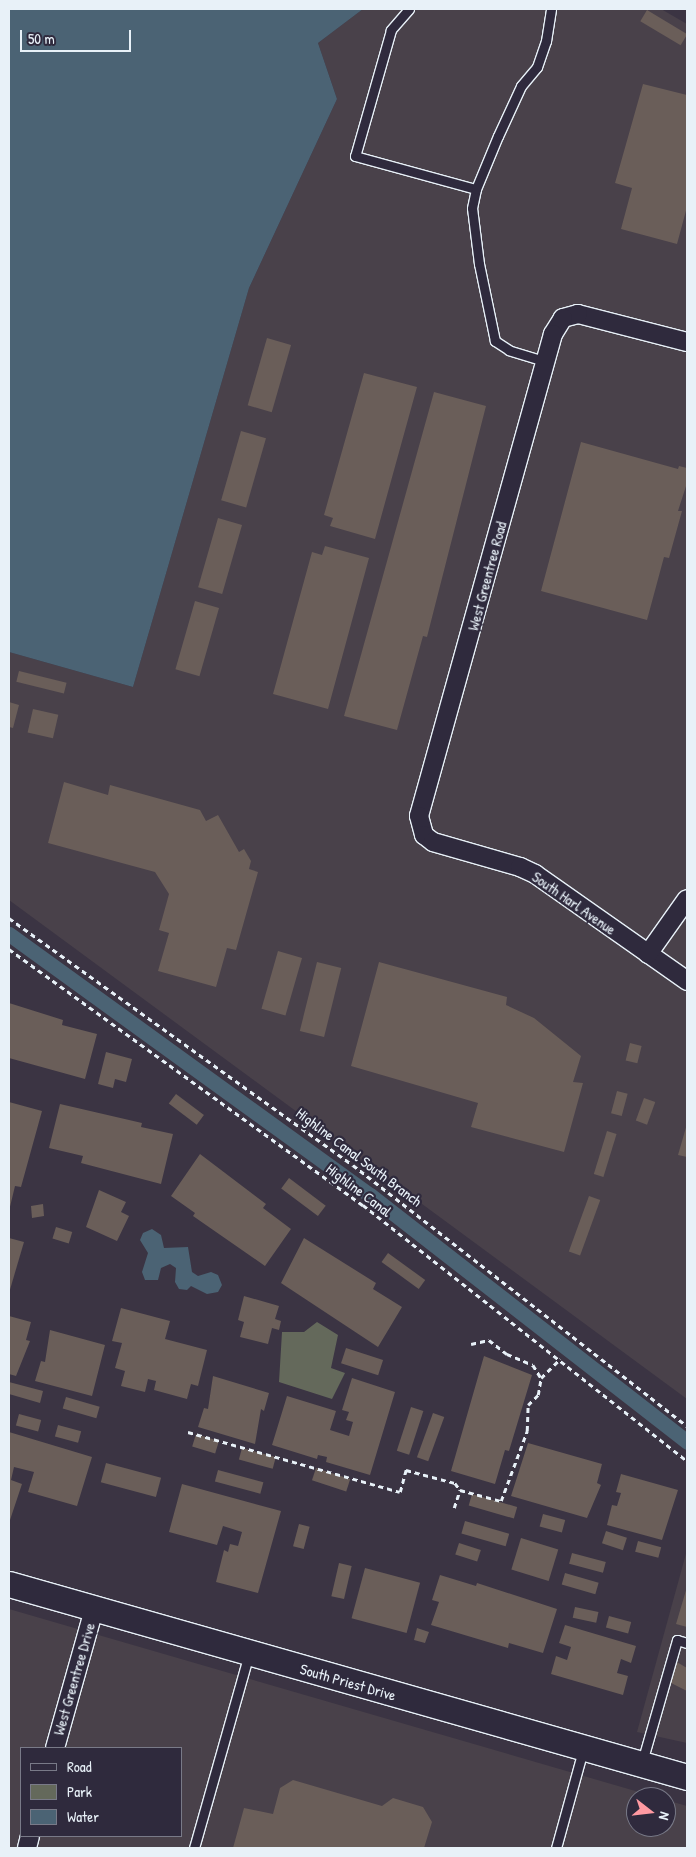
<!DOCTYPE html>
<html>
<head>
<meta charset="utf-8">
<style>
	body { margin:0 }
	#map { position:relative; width:696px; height:1857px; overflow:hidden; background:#3b3443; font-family:"Patrick Hand",sans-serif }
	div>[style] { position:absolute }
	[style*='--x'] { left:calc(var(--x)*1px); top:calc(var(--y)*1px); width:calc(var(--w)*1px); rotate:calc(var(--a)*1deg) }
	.built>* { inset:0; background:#49414a }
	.green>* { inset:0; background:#64695b }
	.water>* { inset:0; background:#4b6374 }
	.canal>* { height:15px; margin:-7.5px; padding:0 7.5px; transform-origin:7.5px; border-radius:7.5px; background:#4b6374 }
	.building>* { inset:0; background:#6a5e59; transform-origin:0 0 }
	.path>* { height:2.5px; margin-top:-1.25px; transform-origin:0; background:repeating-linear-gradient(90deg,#e8f1f8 0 5px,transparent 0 9px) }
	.roads { filter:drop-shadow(1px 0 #e8f1f8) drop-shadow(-1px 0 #e8f1f8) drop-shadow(0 1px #e8f1f8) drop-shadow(0 -1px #e8f1f8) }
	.service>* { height:9px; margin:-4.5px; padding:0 4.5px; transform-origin:4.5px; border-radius:4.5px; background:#2f2a3d }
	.minor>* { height:18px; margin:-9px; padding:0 9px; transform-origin:9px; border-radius:9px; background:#2f2a3d }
	.secondary>* { height:25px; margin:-12.5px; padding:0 12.5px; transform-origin:12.5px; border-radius:12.5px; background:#2f2a3d }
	span { translate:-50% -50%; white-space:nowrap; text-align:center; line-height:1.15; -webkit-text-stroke:4.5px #2f2a3d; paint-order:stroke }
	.street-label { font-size:15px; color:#e8f1f8 }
	.frame { position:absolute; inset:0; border:10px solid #e8f1f8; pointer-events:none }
	.legend { position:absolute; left:20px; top:1747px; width:162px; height:90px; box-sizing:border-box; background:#2f2a3d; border:1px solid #797a88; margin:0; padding:6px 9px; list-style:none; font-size:15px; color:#e8f1f8 }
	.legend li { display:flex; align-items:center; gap:10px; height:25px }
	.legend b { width:25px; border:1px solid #797a88 }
	.north { position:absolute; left:626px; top:1787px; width:50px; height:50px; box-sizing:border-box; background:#2f2a3d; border:1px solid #797a88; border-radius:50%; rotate:106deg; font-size:14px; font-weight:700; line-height:20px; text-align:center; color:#e8f1f8 }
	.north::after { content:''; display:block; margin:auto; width:18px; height:22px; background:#ff9aa2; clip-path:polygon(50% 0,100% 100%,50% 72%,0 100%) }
	.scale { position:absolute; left:20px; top:30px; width:111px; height:22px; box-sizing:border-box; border:2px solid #e8f1f8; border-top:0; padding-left:6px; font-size:15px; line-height:18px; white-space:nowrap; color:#e8f1f8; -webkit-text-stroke:4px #2f2a3d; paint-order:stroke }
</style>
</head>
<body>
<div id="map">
	<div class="built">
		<i style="clip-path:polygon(363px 9px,661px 9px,687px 24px,687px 1399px,9px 900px,9px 652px,133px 687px,249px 288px,337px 99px,318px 43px)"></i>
		<i style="clip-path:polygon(687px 1550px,687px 1743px,637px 1732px)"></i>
		<i style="clip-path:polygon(evenodd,9px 1609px,656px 1797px,636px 1797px,636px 1827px,666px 1827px,666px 1800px,687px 1806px,687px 1848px,9px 1848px,9px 1609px,21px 1748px,181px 1748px,181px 1836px,21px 1836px,21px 1748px)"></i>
	</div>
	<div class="green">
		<i style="clip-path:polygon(317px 1322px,338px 1335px,331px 1368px,345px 1373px,332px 1399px,279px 1382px,282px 1332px,304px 1332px)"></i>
	</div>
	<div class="water">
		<i style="clip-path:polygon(9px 9px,363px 9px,318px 43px,337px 99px,249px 288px,133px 687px,9px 652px)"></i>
		<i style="clip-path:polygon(152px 1229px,161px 1235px,164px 1248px,188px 1247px,192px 1272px,198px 1276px,211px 1272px,218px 1275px,222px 1285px,218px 1292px,207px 1294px,191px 1286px,187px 1290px,179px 1289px,175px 1282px,176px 1268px,170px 1264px,161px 1268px,158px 1280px,145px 1280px,142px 1272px,148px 1253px,140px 1240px,143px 1233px)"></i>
	</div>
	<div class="canal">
		<i style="--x:9;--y:934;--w:445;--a:35.9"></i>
		<i style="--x:370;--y:1195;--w:402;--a:37.9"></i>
	</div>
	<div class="building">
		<i style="left:647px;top:10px;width:47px;height:13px;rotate:31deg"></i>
		<i style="clip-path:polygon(643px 84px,687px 95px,687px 207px,677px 244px,621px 229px,632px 188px,615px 183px)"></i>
		<i style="left:267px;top:338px;width:25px;height:70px;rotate:16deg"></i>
		<i style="clip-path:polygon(364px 373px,417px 387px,375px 539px,330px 526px,333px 518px,324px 515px)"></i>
		<i style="clip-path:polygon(434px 392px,486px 406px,427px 637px,423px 636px,397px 730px,344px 716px)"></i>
		<i style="left:241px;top:431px;width:26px;height:72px;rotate:16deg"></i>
		<i style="clip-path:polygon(581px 442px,678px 469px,679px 466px,687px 468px,687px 483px,678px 511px,682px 511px,669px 558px,664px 557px,647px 620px,541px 591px)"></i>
		<i style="left:218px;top:518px;width:25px;height:72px;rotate:16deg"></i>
		<i style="clip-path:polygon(325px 546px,369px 558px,328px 709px,273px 694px,312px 552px,322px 555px)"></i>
		<i style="left:195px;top:601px;width:25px;height:71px;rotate:16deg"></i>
		<i style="left:19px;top:671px;width:49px;height:11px;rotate:14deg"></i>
		<i style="clip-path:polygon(9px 702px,19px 705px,13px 728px,9px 727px)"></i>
		<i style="left:33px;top:709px;width:26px;height:24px;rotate:13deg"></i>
		<i style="clip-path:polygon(64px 782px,108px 795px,110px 785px,200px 810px,206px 821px,218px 815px,239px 852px,244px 849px,251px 861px,249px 869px,258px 872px,236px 950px,227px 948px,216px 987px,158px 971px,169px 933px,159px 930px,169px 894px,155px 872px,48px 843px)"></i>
		<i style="left:278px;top:951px;width:25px;height:60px;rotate:16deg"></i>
		<i style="left:317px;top:962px;width:25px;height:71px;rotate:14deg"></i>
		<i style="clip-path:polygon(379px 962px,507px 997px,506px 1005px,534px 1018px,581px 1056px,573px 1082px,583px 1083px,564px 1152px,471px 1127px,478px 1103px,351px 1066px)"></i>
		<i style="clip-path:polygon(9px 1003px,63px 1020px,62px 1025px,97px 1034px,85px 1079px,9px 1058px)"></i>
		<i style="left:630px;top:1043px;width:12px;height:18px;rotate:14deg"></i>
		<i style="clip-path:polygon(106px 1052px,132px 1059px,126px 1082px,115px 1079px,113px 1088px,98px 1084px)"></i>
		<i style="left:617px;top:1091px;width:11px;height:23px;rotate:15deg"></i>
		<i style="left:176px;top:1094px;width:35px;height:12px;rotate:37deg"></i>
		<i style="left:644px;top:1098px;width:12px;height:24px;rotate:20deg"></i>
		<i style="clip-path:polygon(9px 1102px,42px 1111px,21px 1187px,15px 1186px,9px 1211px)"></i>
		<i style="clip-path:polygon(60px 1104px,142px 1123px,141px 1127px,173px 1134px,161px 1184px,81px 1163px,83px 1156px,49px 1148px)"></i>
		<i style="clip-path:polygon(687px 1124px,687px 1157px,678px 1155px)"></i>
		<i style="left:607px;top:1131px;width:10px;height:45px;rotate:17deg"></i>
		<i style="clip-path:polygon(200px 1154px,266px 1204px,263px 1208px,291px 1229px,265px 1266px,193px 1216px,195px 1213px,171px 1196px)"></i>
		<i style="left:289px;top:1178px;width:46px;height:13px;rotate:37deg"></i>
		<i style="clip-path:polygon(99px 1190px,126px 1202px,121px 1212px,129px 1216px,117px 1241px,86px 1227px)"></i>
		<i style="left:589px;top:1196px;width:12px;height:59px;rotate:20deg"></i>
		<i style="clip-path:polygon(43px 1204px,44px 1216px,32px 1218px,31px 1206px)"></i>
		<i style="left:56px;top:1227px;width:17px;height:12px;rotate:17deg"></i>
		<i style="clip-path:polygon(9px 1238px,24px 1242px,9px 1293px)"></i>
		<i style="clip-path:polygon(304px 1238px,376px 1283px,373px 1289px,402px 1307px,378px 1347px,281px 1283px)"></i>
		<i style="left:388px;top:1253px;width:46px;height:11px;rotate:36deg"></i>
		<i style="clip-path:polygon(244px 1296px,279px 1306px,275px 1319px,281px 1321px,279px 1330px,272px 1328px,268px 1344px,240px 1337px,244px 1322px,238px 1320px)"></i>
		<i style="clip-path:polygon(121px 1308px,170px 1321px,165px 1339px,207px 1350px,198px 1386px,191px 1384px,187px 1399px,154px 1390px,156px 1381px,148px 1379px,145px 1392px,121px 1386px,125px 1371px,115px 1368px,122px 1343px,112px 1341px)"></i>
		<i style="clip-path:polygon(9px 1316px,31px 1322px,26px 1340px,30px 1341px,16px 1376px,9px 1374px)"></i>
		<i style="clip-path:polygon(50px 1330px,105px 1345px,92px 1396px,35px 1381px,41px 1361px,45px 1362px)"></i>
		<i style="left:346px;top:1348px;width:39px;height:16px;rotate:18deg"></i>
		<i style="clip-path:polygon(484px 1356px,532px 1375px,509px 1451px,505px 1450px,495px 1484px,451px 1471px)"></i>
		<i style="clip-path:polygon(213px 1376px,269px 1393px,264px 1411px,261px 1409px,255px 1444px,198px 1427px,204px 1408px,208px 1409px)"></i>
		<i style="clip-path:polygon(352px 1378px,395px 1392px,370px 1475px,326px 1462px,327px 1457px,318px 1455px,317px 1459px,272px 1445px,287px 1396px,336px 1411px,330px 1430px,349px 1436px,353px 1422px,346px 1420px,349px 1412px,342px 1410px)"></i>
		<i style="clip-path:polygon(9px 1382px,43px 1391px,40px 1403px,9px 1394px)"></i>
		<i style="left:66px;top:1397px;width:35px;height:12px;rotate:16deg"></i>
		<i style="left:411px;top:1407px;width:13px;height:46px;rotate:18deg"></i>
		<i style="left:433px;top:1413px;width:12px;height:47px;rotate:20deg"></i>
		<i style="left:19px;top:1414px;width:23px;height:12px;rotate:15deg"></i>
		<i style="left:58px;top:1425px;width:24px;height:12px;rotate:15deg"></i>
		<i style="clip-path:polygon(9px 1432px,92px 1457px,77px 1506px,28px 1492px,34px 1472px,14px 1467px,11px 1480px,22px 1484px,9px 1523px)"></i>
		<i style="left:196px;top:1434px;width:24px;height:13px;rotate:17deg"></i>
		<i style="clip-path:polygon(528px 1443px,602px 1464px,597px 1483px,601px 1485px,587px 1518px,511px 1496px)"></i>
		<i style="left:242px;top:1448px;width:35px;height:12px;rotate:15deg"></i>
		<i style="left:106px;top:1463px;width:57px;height:20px;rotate:15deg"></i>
		<i style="left:316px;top:1468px;width:36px;height:13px;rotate:18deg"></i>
		<i style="left:218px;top:1470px;width:47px;height:12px;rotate:15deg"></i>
		<i style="clip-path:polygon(621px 1474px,678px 1490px,662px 1540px,607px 1525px,612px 1505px,617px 1506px,621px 1493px,616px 1492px)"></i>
		<i style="clip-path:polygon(182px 1484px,281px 1511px,258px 1593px,216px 1582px,224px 1550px,228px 1552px,230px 1544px,238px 1546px,242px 1532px,223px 1526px,217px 1545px,169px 1532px)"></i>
		<i style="left:472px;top:1494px;width:47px;height:12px;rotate:16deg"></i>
		<i style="left:543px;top:1514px;width:23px;height:13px;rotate:15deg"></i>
		<i style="left:465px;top:1521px;width:46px;height:13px;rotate:16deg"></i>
		<i style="left:299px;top:1524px;width:11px;height:23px;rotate:15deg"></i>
		<i style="left:606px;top:1531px;width:22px;height:13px;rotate:18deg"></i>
		<i style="left:521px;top:1538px;width:39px;height:33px;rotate:17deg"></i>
		<i style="left:638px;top:1541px;width:24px;height:11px;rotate:15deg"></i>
		<i style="left:459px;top:1543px;width:23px;height:12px;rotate:18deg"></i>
		<i style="left:572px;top:1553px;width:35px;height:11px;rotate:15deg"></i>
		<i style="left:339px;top:1563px;width:13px;height:34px;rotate:13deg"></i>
		<i style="left:365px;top:1568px;width:57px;height:52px;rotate:15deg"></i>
		<i style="left:565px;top:1573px;width:35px;height:12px;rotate:16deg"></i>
		<i style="clip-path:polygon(440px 1575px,476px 1586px,477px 1583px,557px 1609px,543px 1653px,509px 1643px,508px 1648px,431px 1625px,439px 1602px,432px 1600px)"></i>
		<i style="clip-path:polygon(687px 1587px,687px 1627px,676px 1624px)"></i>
		<i style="left:575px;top:1607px;width:24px;height:11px;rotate:12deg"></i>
		<i style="left:609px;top:1616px;width:23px;height:12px;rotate:15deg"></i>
		<i style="clip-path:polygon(565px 1625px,636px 1646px,631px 1663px,621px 1659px,617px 1673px,628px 1676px,623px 1695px,551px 1674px,556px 1656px,567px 1660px,571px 1647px,559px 1643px)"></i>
		<i style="clip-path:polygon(417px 1628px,429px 1632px,425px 1643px,414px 1640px)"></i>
		<i style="clip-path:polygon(675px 1661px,687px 1668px,687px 1691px,669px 1682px)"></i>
		<i style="clip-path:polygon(293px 1780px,382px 1806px,393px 1798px,423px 1807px,432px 1822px,424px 1848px,233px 1848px,244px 1808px,273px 1814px,280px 1788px)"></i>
	</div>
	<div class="path">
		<i style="--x:9;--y:918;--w:423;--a:35.7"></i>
		<i style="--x:353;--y:1165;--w:424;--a:38"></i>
		<i style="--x:9;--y:949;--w:437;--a:35.9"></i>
		<i style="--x:363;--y:1205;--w:413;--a:38.3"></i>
		<i style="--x:471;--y:1344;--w:18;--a:-13"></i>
		<i style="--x:489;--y:1340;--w:23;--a:38"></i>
		<i style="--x:507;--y:1354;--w:28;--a:23"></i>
		<i style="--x:533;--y:1365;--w:15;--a:58"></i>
		<i style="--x:188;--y:1432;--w:220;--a:15.8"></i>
		<i style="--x:400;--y:1492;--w:23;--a:-75"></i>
		<i style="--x:406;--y:1470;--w:51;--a:14.9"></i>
		<i style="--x:455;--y:1483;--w:9;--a:54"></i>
		<i style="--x:454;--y:1508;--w:19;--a:-72"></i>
		<i style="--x:460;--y:1490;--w:42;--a:15"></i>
		<i style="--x:501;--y:1501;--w:75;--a:-69.6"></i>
		<i style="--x:527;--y:1431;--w:26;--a:-88"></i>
		<i style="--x:528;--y:1405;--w:14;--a:-45"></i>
		<i style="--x:538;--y:1395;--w:17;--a:-80"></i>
		<i style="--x:541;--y:1378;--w:27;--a:-45"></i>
	</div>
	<div class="roads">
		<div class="service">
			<i style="--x:409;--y:9;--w:28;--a:131"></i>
			<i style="--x:391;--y:30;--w:131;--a:105.9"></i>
			<i style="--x:355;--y:156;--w:125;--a:15.3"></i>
			<i style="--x:544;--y:361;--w:37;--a:-163"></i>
			<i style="--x:509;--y:350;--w:17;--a:-147"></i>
			<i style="--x:495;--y:341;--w:79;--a:-101.7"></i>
			<i style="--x:479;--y:264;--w:56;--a:-97.1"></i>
			<i style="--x:472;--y:208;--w:19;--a:-78"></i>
			<i style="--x:476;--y:189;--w:57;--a:-67.5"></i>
			<i style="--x:498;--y:136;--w:55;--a:-65.3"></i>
			<i style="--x:521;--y:86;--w:25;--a:-50"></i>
			<i style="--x:537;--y:67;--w:28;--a:-71"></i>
			<i style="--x:546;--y:41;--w:32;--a:-81"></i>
			<i style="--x:642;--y:1762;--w:127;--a:-74"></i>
			<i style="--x:677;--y:1640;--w:10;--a:17"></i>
			<i style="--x:194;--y:1848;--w:202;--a:-74.2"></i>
			<i style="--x:556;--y:1848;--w:102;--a:-74.6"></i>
		</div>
		<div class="minor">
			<i style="--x:687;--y:342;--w:113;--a:-165.6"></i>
			<i style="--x:578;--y:314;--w:16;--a:165"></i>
			<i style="--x:563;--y:318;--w:19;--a:122"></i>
			<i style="--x:553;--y:334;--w:500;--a:105.54"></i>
			<i style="--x:419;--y:816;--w:20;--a:75"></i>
			<i style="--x:424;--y:835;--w:11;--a:38"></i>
			<i style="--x:433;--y:842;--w:91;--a:16"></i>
			<i style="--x:520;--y:867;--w:17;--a:25"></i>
			<i style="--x:535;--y:874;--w:186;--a:35.1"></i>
			<i style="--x:648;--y:954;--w:67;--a:-54.7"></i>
			<i style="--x:55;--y:1748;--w:144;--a:-74.3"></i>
			<i style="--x:27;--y:1848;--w:12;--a:-76"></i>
		</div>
		<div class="secondary">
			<i style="--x:9;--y:1584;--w:705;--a:15.89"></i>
		</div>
	</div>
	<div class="street-label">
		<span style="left:487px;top:576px;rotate:-75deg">West Greentree Road</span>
		<span style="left:574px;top:903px;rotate:35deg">South Harl Avenue</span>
		<span style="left:359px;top:1157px;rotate:37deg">Highline Canal South Branch</span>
		<span style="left:359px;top:1190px;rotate:37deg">Highline Canal</span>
		<span style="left:74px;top:1679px;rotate:-74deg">West Greentree Drive</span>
		<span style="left:348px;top:1682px;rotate:16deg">South Priest Drive</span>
	</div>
	<div class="frame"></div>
	<ul class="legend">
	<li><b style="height:6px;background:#2f2a3d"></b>Road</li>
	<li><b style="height:14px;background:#64695b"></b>Park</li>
	<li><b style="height:14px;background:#4b6374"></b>Water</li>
	</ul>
	<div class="north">N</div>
	<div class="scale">50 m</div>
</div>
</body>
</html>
